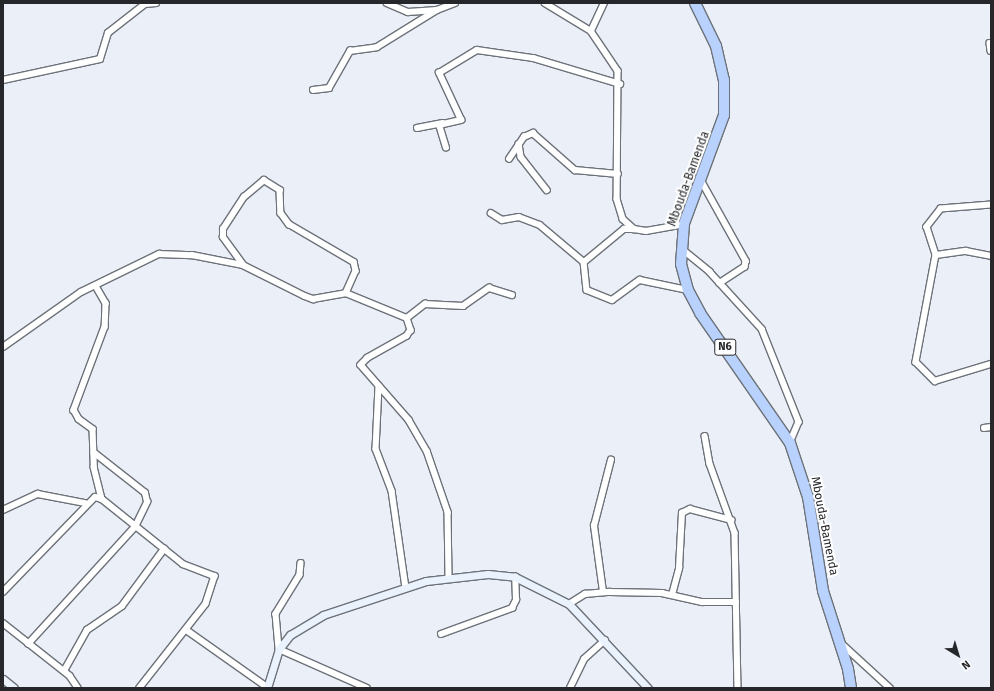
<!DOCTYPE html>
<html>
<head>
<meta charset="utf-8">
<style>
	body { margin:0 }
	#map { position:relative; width:994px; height:691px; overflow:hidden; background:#eaeff8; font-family:"Fira Sans",sans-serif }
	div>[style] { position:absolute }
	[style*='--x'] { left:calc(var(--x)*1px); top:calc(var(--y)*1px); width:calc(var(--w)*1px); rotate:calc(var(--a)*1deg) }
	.roads { filter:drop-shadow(1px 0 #6d7279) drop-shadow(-1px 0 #6d7279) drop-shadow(0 1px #6d7279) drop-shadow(0 -1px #6d7279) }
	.street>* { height:5.5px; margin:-2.75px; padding:0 2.75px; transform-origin:2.75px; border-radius:2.75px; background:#fff }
	.secondary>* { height:7px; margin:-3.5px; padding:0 3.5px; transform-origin:3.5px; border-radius:3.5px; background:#eaf2fe }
	.highway>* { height:10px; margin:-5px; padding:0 5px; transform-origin:5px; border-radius:5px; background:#b9d2fd }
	span { translate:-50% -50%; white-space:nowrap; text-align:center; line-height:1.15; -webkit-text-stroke:4px #fff; paint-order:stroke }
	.shield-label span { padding:1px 3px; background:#fff; border:1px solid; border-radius:3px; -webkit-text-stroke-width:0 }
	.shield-label { font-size:11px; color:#25272a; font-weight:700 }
	.street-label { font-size:12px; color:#25272a }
	.frame { position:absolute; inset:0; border:4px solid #25272a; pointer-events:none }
	.north { position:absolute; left:938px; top:635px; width:40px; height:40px; -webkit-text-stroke:3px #fff; paint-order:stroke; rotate:142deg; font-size:11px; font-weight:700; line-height:16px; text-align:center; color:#25272a }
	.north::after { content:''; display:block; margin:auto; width:14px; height:18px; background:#25272a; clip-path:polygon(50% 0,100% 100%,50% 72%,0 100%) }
</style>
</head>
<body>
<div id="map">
	<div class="roads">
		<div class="street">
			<i style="--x:387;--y:3;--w:23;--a:23"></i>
			<i style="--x:408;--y:12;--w:29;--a:-4"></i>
			<i style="--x:437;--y:10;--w:19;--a:-21"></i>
			<i style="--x:545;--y:3;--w:54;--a:31.3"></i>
			<i style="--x:591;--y:31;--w:48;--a:56"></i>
			<i style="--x:618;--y:71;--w:128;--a:90.4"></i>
			<i style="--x:617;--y:199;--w:21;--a:73"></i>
			<i style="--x:623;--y:219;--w:15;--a:42"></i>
			<i style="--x:634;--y:229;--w:12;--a:9"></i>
			<i style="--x:646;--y:231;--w:39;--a:-10"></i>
			<i style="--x:591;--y:31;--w:31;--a:-65"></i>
			<i style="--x:990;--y:43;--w:8;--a:83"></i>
			<i style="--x:3;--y:80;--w:99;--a:-12.2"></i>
			<i style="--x:100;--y:59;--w:27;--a:-73"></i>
			<i style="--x:108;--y:33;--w:47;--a:-38.1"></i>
			<i style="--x:145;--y:4;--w:11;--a:-5"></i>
			<i style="--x:313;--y:90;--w:16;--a:-7"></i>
			<i style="--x:329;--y:88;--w:43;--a:-60.4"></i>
			<i style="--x:350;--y:51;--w:27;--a:-8"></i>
			<i style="--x:377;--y:47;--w:70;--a:-31.7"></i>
			<i style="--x:417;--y:128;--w:26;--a:-11"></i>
			<i style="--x:519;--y:144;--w:13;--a:81"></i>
			<i style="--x:521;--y:157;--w:42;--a:51.8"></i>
			<i style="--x:446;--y:148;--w:24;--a:-107"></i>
			<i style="--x:439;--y:125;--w:23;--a:-13"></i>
			<i style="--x:461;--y:120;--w:52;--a:-115.1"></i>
			<i style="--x:439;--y:73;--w:44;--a:-31.2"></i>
			<i style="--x:477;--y:50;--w:57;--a:8.1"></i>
			<i style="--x:533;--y:58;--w:91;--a:16.6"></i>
			<i style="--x:509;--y:159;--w:27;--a:-56"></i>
			<i style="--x:524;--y:137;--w:10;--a:-24"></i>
			<i style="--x:533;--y:133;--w:56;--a:41.4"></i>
			<i style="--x:575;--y:170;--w:43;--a:5.3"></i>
			<i style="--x:701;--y:180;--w:93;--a:60.9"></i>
			<i style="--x:746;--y:261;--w:6;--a:99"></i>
			<i style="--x:745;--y:267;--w:30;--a:147"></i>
			<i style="--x:991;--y:205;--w:50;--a:175.4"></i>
			<i style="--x:941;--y:209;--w:23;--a:128"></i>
			<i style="--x:927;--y:227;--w:29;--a:72"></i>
			<i style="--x:936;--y:255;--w:109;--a:100.6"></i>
			<i style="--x:916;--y:362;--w:27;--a:45"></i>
			<i style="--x:935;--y:381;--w:59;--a:-16.9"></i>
			<i style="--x:491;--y:213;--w:13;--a:32"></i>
			<i style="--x:502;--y:220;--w:17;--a:-10"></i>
			<i style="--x:519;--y:217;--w:22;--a:21"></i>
			<i style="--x:540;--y:225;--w:57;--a:40.1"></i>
			<i style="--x:584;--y:262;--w:52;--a:-39.5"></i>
			<i style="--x:624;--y:229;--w:10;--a:0"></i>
			<i style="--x:682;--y:249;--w:36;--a:39"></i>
			<i style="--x:710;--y:272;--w:77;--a:47.6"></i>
			<i style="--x:762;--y:329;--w:100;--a:68.3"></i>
			<i style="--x:799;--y:422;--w:23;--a:113"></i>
			<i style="--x:936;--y:255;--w:30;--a:-8"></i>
			<i style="--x:966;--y:251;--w:25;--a:11"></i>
			<i style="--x:584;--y:262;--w:28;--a:84"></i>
			<i style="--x:587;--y:290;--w:27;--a:22"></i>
			<i style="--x:612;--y:300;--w:34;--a:-36"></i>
			<i style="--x:640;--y:280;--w:49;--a:11.8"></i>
			<i style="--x:243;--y:265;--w:34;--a:-126"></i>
			<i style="--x:223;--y:237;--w:8;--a:-90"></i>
			<i style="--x:223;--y:229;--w:38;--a:-57"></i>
			<i style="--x:244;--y:197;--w:26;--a:-40"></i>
			<i style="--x:264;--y:180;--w:19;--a:32"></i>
			<i style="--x:280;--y:190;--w:23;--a:88"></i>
			<i style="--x:281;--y:213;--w:14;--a:54"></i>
			<i style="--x:289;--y:224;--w:75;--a:30.3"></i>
			<i style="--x:354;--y:262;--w:9;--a:77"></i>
			<i style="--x:356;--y:271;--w:24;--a:114"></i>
			<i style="--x:96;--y:286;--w:20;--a:60"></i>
			<i style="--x:106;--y:303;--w:24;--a:92"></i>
			<i style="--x:105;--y:327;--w:89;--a:110.5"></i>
			<i style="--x:74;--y:410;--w:10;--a:61"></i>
			<i style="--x:79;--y:419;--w:17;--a:36"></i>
			<i style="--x:93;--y:429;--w:38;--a:88"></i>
			<i style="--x:94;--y:467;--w:33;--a:76"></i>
			<i style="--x:407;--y:318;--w:23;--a:-38"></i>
			<i style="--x:425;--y:304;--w:38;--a:3"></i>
			<i style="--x:463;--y:306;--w:32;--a:-35"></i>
			<i style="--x:489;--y:288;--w:24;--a:17"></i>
			<i style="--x:3;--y:347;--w:95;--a:-35.2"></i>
			<i style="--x:81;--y:292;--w:87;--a:-26"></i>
			<i style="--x:159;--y:254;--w:33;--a:2"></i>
			<i style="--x:192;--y:255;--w:52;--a:11.1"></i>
			<i style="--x:243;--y:265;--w:69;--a:26.6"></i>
			<i style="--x:305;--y:296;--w:9;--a:21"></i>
			<i style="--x:313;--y:299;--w:34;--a:-10"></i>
			<i style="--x:346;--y:293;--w:66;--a:22.3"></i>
			<i style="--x:407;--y:318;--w:13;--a:72"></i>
			<i style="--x:411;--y:330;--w:7;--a:124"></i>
			<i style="--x:407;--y:336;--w:45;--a:150.6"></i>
			<i style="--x:368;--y:358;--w:10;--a:135"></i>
			<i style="--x:361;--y:365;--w:73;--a:48.9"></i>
			<i style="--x:409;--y:420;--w:36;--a:60"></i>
			<i style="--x:427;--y:451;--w:65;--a:71"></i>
			<i style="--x:448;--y:512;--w:65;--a:89.1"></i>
			<i style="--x:379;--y:386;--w:63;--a:92.7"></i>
			<i style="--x:376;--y:449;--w:45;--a:69.1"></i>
			<i style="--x:392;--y:491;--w:98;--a:81.8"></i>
			<i style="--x:984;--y:428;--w:7;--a:-8"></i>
			<i style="--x:705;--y:436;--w:28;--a:80"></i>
			<i style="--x:710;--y:464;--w:73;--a:70.1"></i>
			<i style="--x:735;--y:533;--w:155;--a:88.9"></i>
			<i style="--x:3;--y:510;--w:38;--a:-25"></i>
			<i style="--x:38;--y:494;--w:48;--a:10.8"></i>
			<i style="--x:301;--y:563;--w:12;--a:95"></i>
			<i style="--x:300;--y:575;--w:46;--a:121.6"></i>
			<i style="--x:276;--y:614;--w:35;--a:85"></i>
			<i style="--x:279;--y:649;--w:96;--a:23.9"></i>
			<i style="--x:3;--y:592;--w:132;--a:-45.9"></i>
			<i style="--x:95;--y:497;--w:7;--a:16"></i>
			<i style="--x:102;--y:499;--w:104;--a:38.7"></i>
			<i style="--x:183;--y:564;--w:34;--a:21"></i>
			<i style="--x:215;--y:576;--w:29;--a:108"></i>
			<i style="--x:206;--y:604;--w:107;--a:128.2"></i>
			<i style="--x:603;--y:592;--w:67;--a:-97.8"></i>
			<i style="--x:594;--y:526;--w:68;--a:-75.6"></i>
			<i style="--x:672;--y:595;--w:28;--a:-75"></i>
			<i style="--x:679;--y:568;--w:55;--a:-86.9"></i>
			<i style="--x:682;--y:513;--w:9;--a:-27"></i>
			<i style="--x:690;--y:509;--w:43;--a:14.7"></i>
			<i style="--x:569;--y:604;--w:19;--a:-32"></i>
			<i style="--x:585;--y:594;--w:25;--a:-5"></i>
			<i style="--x:610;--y:592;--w:52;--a:1.1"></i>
			<i style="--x:662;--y:593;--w:41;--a:12.7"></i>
			<i style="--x:702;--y:602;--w:34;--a:0"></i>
			<i style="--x:3;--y:623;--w:85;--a:38.3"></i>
			<i style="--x:70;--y:676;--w:14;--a:56"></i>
			<i style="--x:188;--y:631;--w:97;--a:35.3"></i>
			<i style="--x:441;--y:634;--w:76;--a:-20.1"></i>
			<i style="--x:512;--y:608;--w:9;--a:-63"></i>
			<i style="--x:516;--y:600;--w:23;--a:-92"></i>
			<i style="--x:28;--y:644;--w:159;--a:-47.6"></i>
			<i style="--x:135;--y:527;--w:28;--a:-64"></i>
			<i style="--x:147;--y:502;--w:9;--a:-103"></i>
			<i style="--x:145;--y:493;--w:65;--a:-141.9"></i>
			<i style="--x:842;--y:644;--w:65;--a:42.5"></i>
			<i style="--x:64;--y:671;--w:47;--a:-60.7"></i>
			<i style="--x:87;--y:630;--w:42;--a:-34.4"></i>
			<i style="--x:122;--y:606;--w:71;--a:-53.6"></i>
			<i style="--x:570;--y:688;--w:32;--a:-64"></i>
			<i style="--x:584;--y:659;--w:28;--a:-42"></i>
		</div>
		<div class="secondary">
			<i style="--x:3;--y:679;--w:14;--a:39"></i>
			<i style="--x:267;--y:688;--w:41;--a:-72.9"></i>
			<i style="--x:279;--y:649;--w:18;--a:-52"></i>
			<i style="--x:290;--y:635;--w:39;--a:-31"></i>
			<i style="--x:323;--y:615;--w:108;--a:-18.3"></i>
			<i style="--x:426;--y:581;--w:62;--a:-6.4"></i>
			<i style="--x:488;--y:574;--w:27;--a:6"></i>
			<i style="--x:515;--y:577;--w:60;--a:26.6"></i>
			<i style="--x:569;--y:604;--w:115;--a:46.8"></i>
		</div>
		<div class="highway">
			<i style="--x:695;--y:3;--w:48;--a:64"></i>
			<i style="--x:716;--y:46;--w:35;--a:77"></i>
			<i style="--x:724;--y:80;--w:35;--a:90"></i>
			<i style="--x:724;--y:115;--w:116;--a:110.2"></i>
			<i style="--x:684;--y:224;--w:40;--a:94.3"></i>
			<i style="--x:681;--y:264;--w:27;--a:75"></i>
			<i style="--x:688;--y:290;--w:26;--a:62"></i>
			<i style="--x:700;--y:313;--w:158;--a:55.3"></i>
			<i style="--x:790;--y:443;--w:57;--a:71.6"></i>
			<i style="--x:808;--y:497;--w:95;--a:80.9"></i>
			<i style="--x:823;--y:591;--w:82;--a:72.2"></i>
			<i style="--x:848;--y:669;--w:19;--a:81"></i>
		</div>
	</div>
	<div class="shield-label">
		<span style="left:725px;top:347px">N6</span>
	</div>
	<div class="street-label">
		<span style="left:689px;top:179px;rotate:-70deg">Mbouda-Bamenda</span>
		<span style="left:824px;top:526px;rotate:79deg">Mbouda-Bamenda</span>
	</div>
	<div class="frame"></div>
	<div class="north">N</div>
</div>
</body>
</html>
